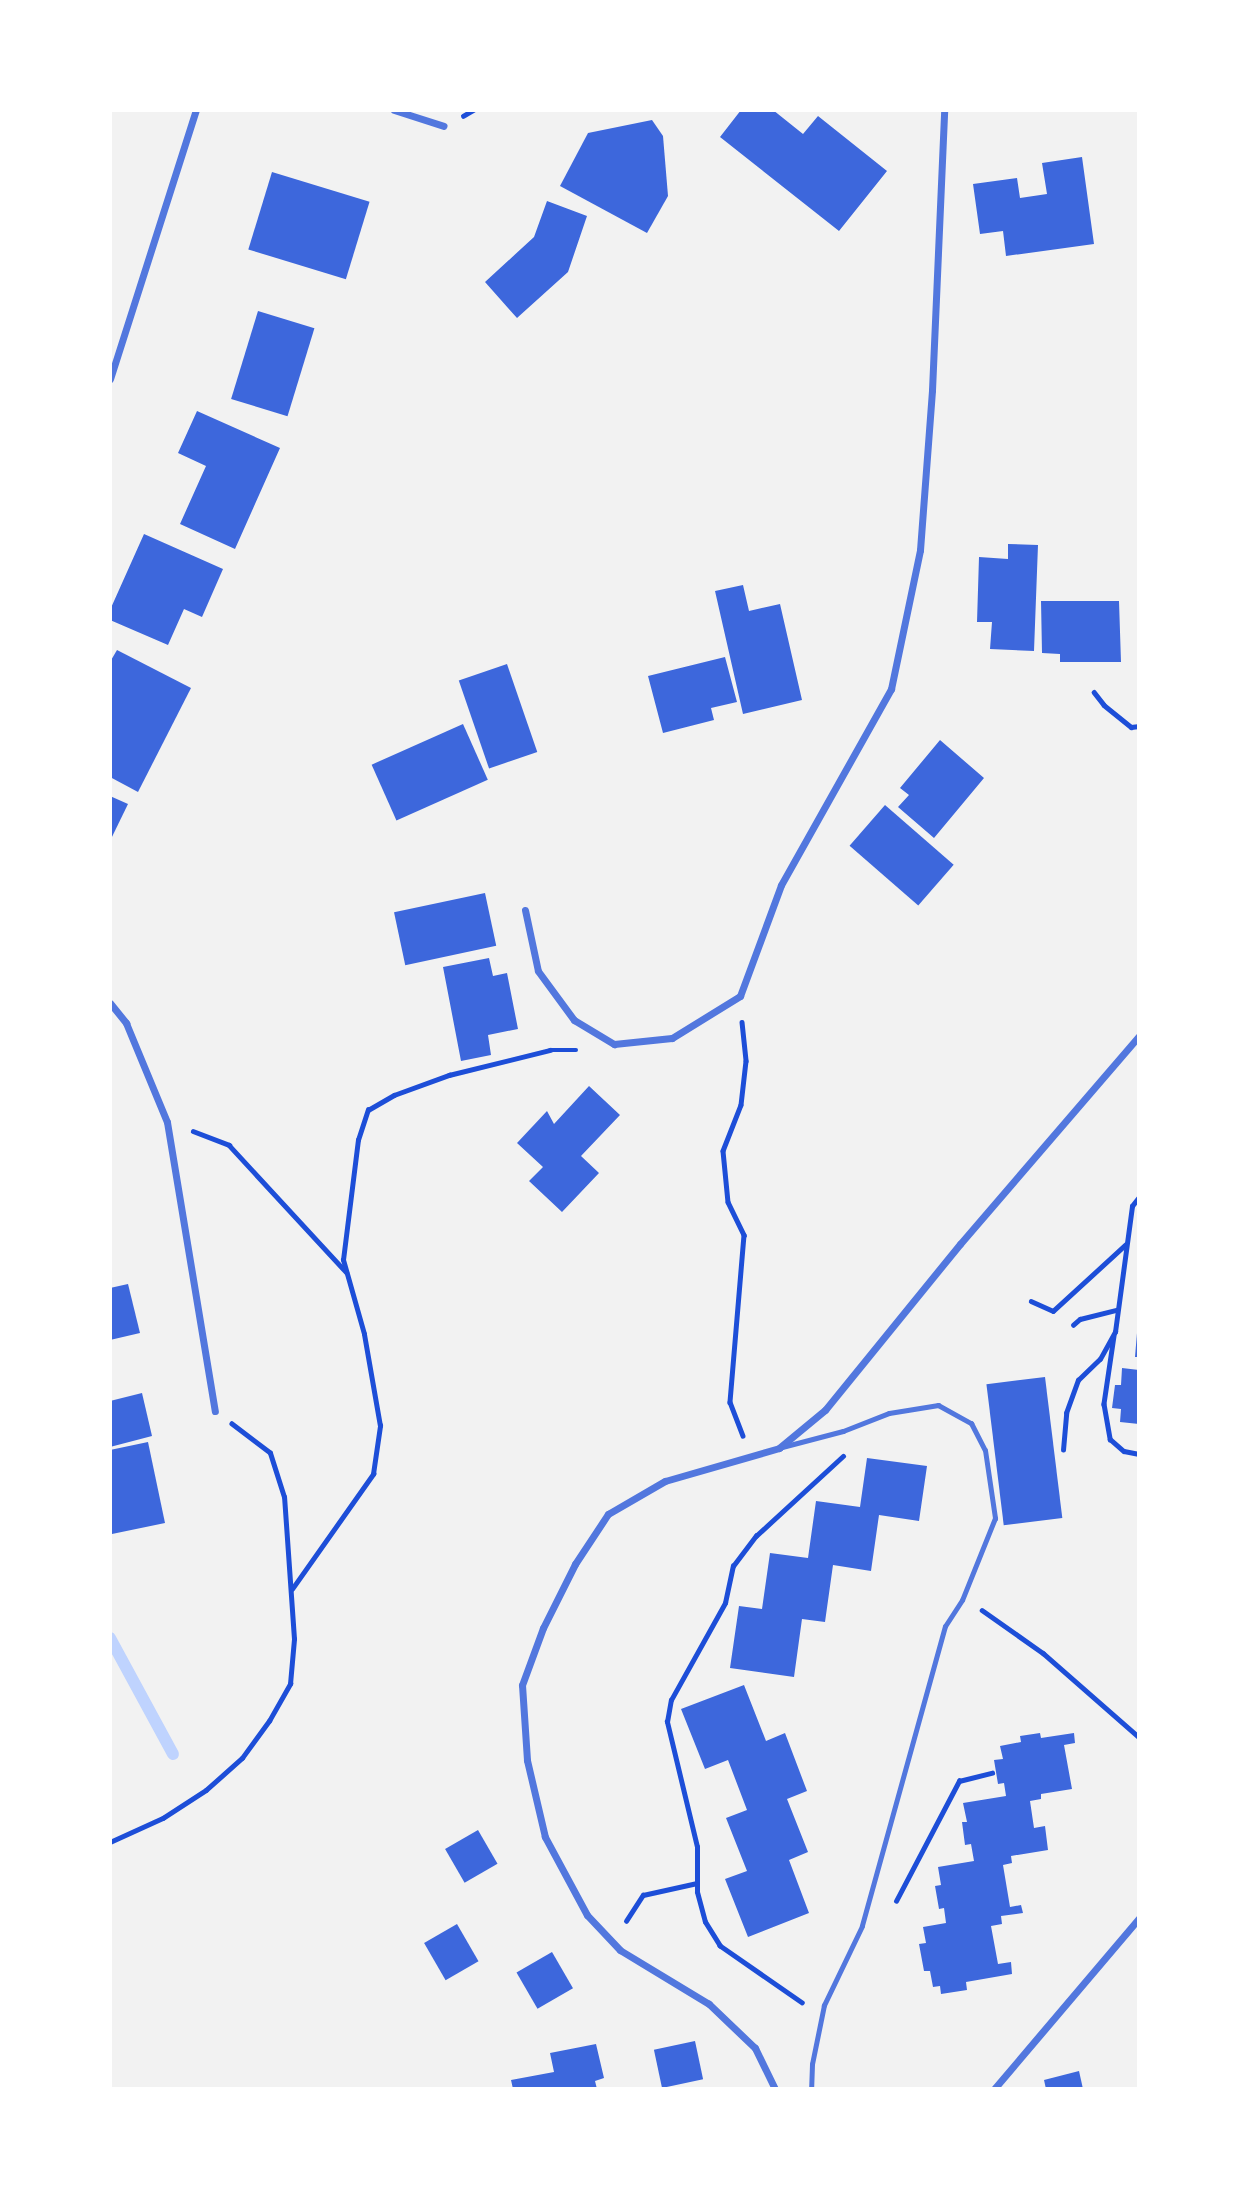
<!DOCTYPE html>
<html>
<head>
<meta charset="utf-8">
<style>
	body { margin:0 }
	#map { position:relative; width:1249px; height:2199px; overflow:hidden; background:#f2f2f2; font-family:"Exo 2",sans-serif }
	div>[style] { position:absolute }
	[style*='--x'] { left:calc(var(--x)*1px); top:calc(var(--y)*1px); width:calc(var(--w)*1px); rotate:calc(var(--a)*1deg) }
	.stream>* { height:12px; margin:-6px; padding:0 6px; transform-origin:6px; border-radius:6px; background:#bfd3fe }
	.building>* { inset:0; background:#3d67dc; transform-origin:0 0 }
	.path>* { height:4.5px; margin:-2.25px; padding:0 2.25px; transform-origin:2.25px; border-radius:2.25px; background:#1d4ed8 }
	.service>* { height:5px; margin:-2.5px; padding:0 2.5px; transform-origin:2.5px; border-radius:2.5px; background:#5277de }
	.minor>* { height:7px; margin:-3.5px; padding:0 3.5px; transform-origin:3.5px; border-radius:3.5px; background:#5277de }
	span { translate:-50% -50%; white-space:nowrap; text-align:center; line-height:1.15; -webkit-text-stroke:7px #fff; paint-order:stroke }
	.frame { position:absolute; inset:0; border:112px solid #fff; pointer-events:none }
</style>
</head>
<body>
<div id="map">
	<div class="stream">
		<i style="--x:110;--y:1638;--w:132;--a:61.5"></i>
	</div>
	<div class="building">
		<i style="clip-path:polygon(741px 110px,773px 110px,803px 134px,818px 116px,887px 171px,839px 231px,720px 137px)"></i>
		<i style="clip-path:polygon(652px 120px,663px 136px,668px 196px,647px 233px,560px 186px,588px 133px)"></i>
		<i style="clip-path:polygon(1082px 157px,1094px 244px,1006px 256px,1003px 231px,980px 234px,973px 184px,1017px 178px,1020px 198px,1047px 194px,1042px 163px)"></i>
		<i style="left:272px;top:172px;width:102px;height:81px;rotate:17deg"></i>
		<i style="clip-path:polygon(547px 201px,587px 216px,568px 272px,517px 318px,485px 282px,534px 237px)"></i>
		<i style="left:258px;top:311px;width:59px;height:92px;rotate:17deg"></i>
		<i style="clip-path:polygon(197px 411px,280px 448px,235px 549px,180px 524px,206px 466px,178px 453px)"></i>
		<i style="clip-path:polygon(144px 534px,223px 569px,202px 617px,184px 609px,168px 645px,110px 620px,110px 610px)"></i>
		<i style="clip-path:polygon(1008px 544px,1038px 545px,1034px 651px,990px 649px,992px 622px,977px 622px,979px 557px,1008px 559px)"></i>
		<i style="clip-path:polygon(743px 585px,749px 611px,780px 604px,802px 700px,743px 714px,715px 591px)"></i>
		<i style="clip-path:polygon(1041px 601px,1119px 601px,1121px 662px,1060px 662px,1060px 654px,1042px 653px)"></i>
		<i style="clip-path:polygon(117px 650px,191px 688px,138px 792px,110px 777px,110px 662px)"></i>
		<i style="clip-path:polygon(725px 657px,737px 702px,711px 708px,714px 720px,663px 733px,648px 676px)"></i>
		<i style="left:507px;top:664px;width:93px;height:51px;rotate:71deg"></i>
		<i style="left:463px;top:724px;width:61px;height:100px;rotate:66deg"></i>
		<i style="clip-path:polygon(940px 740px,984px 778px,934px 838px,898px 807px,909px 795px,900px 788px)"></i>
		<i style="clip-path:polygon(110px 796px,128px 804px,110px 841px)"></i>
		<i style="left:885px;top:805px;width:91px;height:54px;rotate:41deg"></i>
		<i style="left:485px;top:893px;width:54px;height:93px;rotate:78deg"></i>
		<i style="clip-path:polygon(489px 958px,493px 976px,507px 973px,518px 1029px,488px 1035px,491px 1055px,461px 1061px,443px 967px)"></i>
		<i style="clip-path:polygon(589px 1086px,620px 1115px,581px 1156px,599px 1173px,562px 1212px,529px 1181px,543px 1167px,517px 1143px,547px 1111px,554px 1124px)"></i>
		<i style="clip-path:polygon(128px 1284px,140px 1333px,110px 1340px,110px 1288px)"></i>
		<i style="clip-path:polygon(1137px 1333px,1139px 1333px,1139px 1357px,1135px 1357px)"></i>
		<i style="clip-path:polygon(1122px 1368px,1139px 1370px,1139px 1424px,1120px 1422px,1121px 1409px,1112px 1408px,1115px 1385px,1121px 1385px)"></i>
		<i style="left:1045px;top:1377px;width:142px;height:59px;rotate:83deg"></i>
		<i style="clip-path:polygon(142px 1393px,152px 1436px,110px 1447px,110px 1401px)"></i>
		<i style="clip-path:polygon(148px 1442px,165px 1523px,112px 1534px,110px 1450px)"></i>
		<i style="clip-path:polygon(867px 1458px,927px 1466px,919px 1521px,879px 1515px,871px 1571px,833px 1565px,825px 1622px,802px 1619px,794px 1677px,730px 1668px,739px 1606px,762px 1609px,770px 1553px,808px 1558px,816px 1501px,860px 1507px)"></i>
		<i style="clip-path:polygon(744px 1685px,766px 1741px,785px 1733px,807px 1791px,787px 1799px,808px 1852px,789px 1860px,809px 1913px,748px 1937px,725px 1879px,747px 1871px,726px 1818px,747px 1810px,728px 1760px,705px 1769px,681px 1709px)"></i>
		<i style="clip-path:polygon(1040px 1733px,1041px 1738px,1074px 1733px,1075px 1743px,1064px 1745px,1072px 1789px,1041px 1794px,1041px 1799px,1030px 1801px,1034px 1828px,1045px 1826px,1048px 1850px,1011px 1856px,1012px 1863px,1003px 1865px,1010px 1907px,1021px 1905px,1023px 1913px,1001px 1916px,1002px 1924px,991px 1926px,998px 1964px,1011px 1962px,1012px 1974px,966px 1982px,967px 1990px,941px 1994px,940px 1986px,933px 1987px,930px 1971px,924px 1971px,919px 1944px,926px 1943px,923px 1927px,946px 1923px,944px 1908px,939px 1909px,935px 1886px,941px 1885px,938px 1867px,974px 1861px,971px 1844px,965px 1845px,962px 1822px,967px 1822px,963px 1803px,1006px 1796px,1004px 1783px,998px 1784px,994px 1760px,1003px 1759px,1000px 1746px,1021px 1742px,1020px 1736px)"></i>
		<i style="left:478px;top:1830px;width:39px;height:38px;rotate:60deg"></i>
		<i style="left:457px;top:1924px;width:43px;height:38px;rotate:60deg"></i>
		<i style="left:552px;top:1952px;width:42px;height:41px;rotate:60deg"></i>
		<i style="left:695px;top:2041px;width:39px;height:42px;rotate:78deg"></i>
		<i style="clip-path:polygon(596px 2044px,604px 2078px,595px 2081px,597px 2089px,513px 2089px,511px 2080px,554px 2072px,550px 2053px)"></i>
		<i style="clip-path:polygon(1079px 2071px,1083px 2089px,1046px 2089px,1044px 2080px)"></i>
	</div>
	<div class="path">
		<i style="--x:463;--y:116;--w:12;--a:-31"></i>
		<i style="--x:1094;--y:692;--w:16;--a:52"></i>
		<i style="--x:1104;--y:705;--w:35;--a:39"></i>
		<i style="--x:1131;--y:727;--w:8;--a:-7"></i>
		<i style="--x:742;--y:1022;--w:39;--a:84"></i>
		<i style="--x:746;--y:1061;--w:44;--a:96.5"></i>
		<i style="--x:741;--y:1105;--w:49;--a:111.4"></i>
		<i style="--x:723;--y:1151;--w:51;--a:84.4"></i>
		<i style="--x:728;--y:1202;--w:37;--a:64"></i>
		<i style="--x:744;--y:1235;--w:168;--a:94.8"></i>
		<i style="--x:730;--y:1402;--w:36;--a:69"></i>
		<i style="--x:193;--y:1131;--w:39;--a:21"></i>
		<i style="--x:229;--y:1145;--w:173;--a:47.3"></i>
		<i style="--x:1031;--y:1301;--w:24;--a:24"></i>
		<i style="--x:1053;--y:1311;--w:98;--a:-42.5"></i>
		<i style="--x:1073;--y:1325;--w:9;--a:-41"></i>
		<i style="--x:1080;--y:1319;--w:38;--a:-14"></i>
		<i style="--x:1114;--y:1336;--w:69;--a:98.4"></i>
		<i style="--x:1104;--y:1404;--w:36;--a:80"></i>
		<i style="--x:1110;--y:1439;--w:18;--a:41"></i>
		<i style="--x:1124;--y:1451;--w:15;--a:11"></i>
		<i style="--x:1063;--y:1450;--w:37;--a:-85"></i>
		<i style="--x:1066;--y:1413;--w:35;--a:-70"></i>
		<i style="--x:1078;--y:1380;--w:30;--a:-44"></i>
		<i style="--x:1100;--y:1359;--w:31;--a:-61"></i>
		<i style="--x:1115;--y:1332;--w:127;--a:-82.3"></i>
		<i style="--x:1132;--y:1206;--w:11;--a:-52"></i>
		<i style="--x:292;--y:1589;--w:141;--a:-54.8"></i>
		<i style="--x:373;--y:1474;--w:49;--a:-81.7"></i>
		<i style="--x:380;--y:1426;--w:93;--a:-99.9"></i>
		<i style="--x:364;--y:1334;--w:77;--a:-105.8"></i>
		<i style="--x:343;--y:1260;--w:121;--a:-82.9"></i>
		<i style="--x:358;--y:1140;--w:32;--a:-72"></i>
		<i style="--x:368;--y:1110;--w:30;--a:-30"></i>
		<i style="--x:394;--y:1095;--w:59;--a:-20"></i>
		<i style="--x:449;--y:1075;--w:104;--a:-13.9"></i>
		<i style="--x:550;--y:1050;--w:26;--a:0"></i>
		<i style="--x:982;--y:1610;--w:75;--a:35.2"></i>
		<i style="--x:1043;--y:1653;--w:128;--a:41.2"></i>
		<i style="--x:110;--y:1842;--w:58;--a:-24.4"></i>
		<i style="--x:163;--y:1818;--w:51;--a:-33.1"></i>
		<i style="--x:206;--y:1790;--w:48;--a:-41.6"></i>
		<i style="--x:242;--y:1758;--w:46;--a:-53.9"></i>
		<i style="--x:269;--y:1721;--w:43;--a:-60.4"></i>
		<i style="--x:290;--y:1684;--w:45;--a:-84.9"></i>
		<i style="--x:294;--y:1639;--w:142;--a:-94"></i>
		<i style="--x:284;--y:1497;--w:46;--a:-107.7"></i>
		<i style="--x:270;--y:1453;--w:48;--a:-142.7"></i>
		<i style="--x:896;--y:1901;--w:136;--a:-62.3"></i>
		<i style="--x:959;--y:1781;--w:34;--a:-14"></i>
		<i style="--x:626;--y:1921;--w:31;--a:-57"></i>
		<i style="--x:643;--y:1895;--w:55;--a:-12.5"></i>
		<i style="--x:802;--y:2003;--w:100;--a:-145.2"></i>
		<i style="--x:720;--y:1946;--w:28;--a:-122"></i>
		<i style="--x:705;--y:1922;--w:31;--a:-105"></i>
		<i style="--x:697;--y:1892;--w:45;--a:-90"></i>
		<i style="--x:697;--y:1847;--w:129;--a:-103.5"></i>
		<i style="--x:667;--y:1722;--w:22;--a:-80"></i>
		<i style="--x:671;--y:1700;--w:111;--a:-60.9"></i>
		<i style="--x:725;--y:1603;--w:38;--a:-78"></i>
		<i style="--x:733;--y:1566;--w:38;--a:-53"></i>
		<i style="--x:756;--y:1536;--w:118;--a:-42.6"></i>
	</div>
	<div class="service">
		<i style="--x:782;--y:1447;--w:63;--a:-14.7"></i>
		<i style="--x:843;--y:1431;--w:49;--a:-21.4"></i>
		<i style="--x:889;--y:1413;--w:50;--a:-9.3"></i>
		<i style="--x:938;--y:1405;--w:38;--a:29"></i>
		<i style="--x:971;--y:1423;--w:30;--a:63"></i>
		<i style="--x:985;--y:1450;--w:69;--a:81.6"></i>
		<i style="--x:995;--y:1518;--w:88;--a:111.9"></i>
		<i style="--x:962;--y:1600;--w:31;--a:123"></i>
		<i style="--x:945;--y:1626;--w:311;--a:105.5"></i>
		<i style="--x:862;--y:1926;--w:88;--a:115.7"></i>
		<i style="--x:824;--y:2005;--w:60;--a:101.5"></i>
		<i style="--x:812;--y:2064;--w:25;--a:92"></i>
	</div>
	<div class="minor">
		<i style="--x:394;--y:110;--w:52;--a:17.7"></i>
		<i style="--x:110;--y:379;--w:282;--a:-72.3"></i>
		<i style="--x:525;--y:910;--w:62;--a:78"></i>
		<i style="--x:538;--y:971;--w:61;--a:53.7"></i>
		<i style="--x:574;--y:1020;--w:47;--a:31"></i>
		<i style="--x:614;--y:1044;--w:58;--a:-5.9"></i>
		<i style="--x:672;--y:1038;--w:80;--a:-31.7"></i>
		<i style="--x:740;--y:996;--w:118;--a:-69.7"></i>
		<i style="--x:781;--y:885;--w:225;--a:-60.7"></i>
		<i style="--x:891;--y:689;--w:142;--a:-78.2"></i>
		<i style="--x:920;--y:550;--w:160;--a:-85.7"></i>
		<i style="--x:932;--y:390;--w:280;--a:-87.5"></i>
		<i style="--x:110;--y:1003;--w:26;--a:51"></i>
		<i style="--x:126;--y:1023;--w:107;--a:67.5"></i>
		<i style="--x:167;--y:1122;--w:293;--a:80.6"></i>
		<i style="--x:775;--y:2089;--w:46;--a:-116"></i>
		<i style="--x:755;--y:2048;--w:64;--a:-136.3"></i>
		<i style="--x:709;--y:2004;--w:104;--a:-148.8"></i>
		<i style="--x:620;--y:1950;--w:48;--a:-133.3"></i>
		<i style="--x:587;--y:1915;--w:89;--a:-118.3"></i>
		<i style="--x:545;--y:1837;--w:79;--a:-103.2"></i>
		<i style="--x:527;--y:1760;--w:75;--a:-93.8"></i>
		<i style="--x:522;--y:1685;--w:61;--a:-69.8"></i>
		<i style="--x:543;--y:1628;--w:72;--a:-63.4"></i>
		<i style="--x:575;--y:1564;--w:60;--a:-56.6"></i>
		<i style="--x:608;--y:1514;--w:66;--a:-30.1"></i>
		<i style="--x:665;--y:1481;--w:119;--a:-16.1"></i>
		<i style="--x:779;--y:1448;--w:60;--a:-39.6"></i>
		<i style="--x:825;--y:1410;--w:214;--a:-50.9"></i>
		<i style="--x:960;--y:1244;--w:274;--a:-49.3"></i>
		<i style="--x:994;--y:2089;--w:224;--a:-49.7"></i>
	</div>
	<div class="frame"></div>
</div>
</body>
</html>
